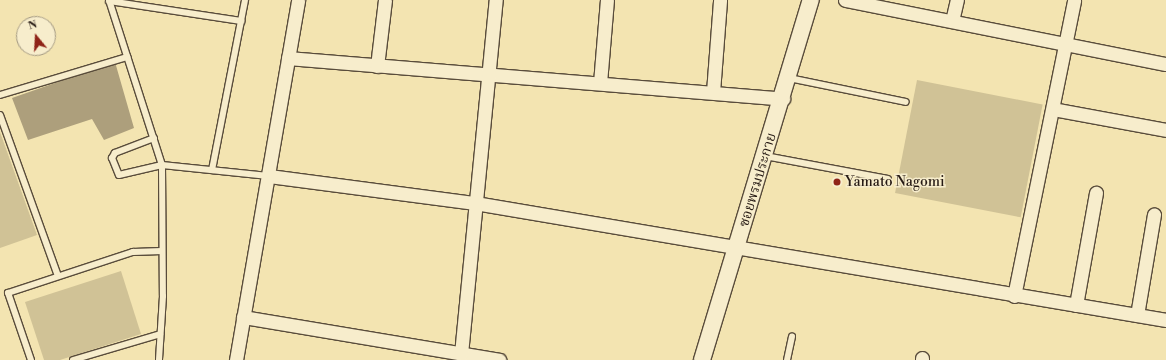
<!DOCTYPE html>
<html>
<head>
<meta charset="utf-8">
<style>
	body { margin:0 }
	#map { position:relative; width:1166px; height:360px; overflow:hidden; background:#f3e4b1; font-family:"Libre Bodoni","Noto Serif Thai",serif }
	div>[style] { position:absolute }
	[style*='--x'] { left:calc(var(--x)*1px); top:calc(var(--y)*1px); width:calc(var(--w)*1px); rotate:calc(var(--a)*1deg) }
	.green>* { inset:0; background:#d0c296; transform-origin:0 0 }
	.water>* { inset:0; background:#ad9f7c }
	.roads { filter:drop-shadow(1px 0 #594c3b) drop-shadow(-1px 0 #594c3b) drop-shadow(0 1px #594c3b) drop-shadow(0 -1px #594c3b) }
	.service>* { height:6px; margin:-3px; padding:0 3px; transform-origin:3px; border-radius:3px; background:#f7edcc }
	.minor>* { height:13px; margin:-6.5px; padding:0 6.5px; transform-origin:6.5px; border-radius:6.5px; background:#f7edcc }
	.tertiary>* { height:16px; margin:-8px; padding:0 8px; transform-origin:8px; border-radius:8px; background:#f7edcc }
	.dots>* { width:11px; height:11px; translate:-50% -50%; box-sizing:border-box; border:2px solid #f7edcc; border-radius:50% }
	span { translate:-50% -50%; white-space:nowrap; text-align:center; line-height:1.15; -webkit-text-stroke:3px #f7edcc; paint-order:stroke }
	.street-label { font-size:14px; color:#261a14 }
	.poi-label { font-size:14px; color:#261a14 }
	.left { translate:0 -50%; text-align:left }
	.north { position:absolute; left:16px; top:16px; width:40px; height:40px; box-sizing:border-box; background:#f7edcc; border:1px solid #a39982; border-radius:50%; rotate:342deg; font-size:11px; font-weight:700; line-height:16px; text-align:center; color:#261a14 }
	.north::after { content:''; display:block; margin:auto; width:14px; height:18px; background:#8f2418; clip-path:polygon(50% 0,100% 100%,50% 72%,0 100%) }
</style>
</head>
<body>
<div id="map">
	<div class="green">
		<i style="left:917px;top:80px;width:128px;height:115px;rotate:11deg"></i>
		<i style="clip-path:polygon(0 132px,37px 235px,0 248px)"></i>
		<i style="clip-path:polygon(121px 271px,141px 334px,60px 360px,44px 360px,25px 302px)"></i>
	</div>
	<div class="water">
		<i style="clip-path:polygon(115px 62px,134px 128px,104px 140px,92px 119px,28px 140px,12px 98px)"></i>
	</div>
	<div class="roads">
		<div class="service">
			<i style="--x:109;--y:0;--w:173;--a:72.2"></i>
			<i style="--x:162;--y:165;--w:131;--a:89.6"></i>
			<i style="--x:163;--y:296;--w:64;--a:93.6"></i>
			<i style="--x:109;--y:1;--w:134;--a:8.6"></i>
			<i style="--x:789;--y:78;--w:119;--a:11.6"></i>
			<i style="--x:0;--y:95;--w:133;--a:-16.7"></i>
			<i style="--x:0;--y:115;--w:171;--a:70.2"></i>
			<i style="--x:154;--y:138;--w:42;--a:159"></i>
			<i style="--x:115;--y:153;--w:6;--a:121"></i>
			<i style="--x:112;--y:158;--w:18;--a:68"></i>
			<i style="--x:119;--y:175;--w:44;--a:-13.1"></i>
			<i style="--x:162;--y:165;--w:107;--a:5.9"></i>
			<i style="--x:765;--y:156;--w:125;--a:10.6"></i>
			<i style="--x:212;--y:170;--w:173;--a:-79"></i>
			<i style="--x:31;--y:360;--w:71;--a:-108.9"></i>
			<i style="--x:8;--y:293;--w:132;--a:-18.2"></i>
			<i style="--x:133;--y:252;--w:29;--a:-2"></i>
			<i style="--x:73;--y:360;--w:91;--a:-16.6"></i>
			<i style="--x:787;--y:360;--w:24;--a:-78"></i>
		</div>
		<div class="minor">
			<i style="--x:845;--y:0;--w:327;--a:11.3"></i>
			<i style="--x:952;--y:21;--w:22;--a:-77"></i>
			<i style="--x:288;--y:58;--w:497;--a:4.7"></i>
			<i style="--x:377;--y:66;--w:66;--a:-83.1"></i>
			<i style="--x:600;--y:83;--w:83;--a:-85.2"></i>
			<i style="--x:713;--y:92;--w:92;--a:-85.6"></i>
			<i style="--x:1053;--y:109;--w:115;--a:10.5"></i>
			<i style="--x:269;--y:176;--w:208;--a:7.5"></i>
			<i style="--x:475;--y:203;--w:701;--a:9.61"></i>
			<i style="--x:1014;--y:296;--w:302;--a:-78.5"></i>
			<i style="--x:1076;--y:305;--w:114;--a:-79.9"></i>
			<i style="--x:1137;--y:315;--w:102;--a:-80.4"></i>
			<i style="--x:243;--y:317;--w:260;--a:9.5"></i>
			<i style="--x:461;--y:354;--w:356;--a:-84.4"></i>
			<i style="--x:236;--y:360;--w:365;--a:-80.2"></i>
			<i style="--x:922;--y:360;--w:2;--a:-90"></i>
		</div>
		<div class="tertiary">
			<i style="--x:702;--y:360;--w:376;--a:-73.2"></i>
		</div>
	</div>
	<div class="dots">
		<i style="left:837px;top:182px;background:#8f2418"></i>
	</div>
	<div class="street-label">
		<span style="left:758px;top:180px;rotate:-73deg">ซอยพรมประกาย</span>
	</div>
	<div class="poi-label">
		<span class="left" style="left:845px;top:182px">Yamato Nagomi</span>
	</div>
	<div class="north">N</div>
</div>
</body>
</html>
